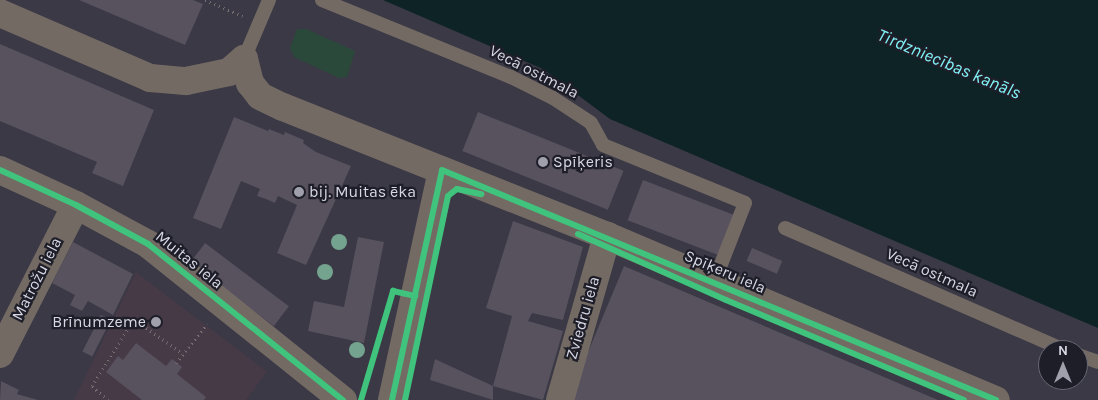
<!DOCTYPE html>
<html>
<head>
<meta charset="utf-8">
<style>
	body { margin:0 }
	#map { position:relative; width:1098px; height:400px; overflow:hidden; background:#3a3945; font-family:Karla,sans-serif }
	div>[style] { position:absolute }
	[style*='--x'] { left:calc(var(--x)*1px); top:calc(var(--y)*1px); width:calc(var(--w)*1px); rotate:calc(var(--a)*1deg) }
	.education>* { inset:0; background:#473a47 }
	.green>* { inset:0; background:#2b493b }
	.water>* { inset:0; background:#0d2325 }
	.building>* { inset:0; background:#58515e; transform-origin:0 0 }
	.path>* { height:3px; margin-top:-1.5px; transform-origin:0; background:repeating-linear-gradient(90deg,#777070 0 1px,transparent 0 5px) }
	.lane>* { height:14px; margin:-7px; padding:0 7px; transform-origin:7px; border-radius:7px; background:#746a64 }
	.street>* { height:28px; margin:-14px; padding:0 14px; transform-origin:14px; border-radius:14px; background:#746a64 }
	.cycleway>* { height:6px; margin:-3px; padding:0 3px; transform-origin:3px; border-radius:3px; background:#40c37c }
	.trees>* { width:16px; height:16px; margin:-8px; border-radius:50%; background:#74a38f }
	.dots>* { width:14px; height:14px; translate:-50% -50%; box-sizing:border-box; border:2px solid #1e1e28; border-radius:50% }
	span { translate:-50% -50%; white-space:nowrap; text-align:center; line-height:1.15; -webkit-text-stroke:4.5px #1e1e28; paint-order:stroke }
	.street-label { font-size:16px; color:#d7d7e5 }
	.poi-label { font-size:16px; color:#d7d7e5 }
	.left { translate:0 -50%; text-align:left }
	.right { translate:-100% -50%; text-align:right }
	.water-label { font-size:18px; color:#80f3f7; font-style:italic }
	.north { position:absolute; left:1038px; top:340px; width:50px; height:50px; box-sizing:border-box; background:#1e1e28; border:1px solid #686874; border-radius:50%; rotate:0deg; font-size:14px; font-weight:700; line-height:20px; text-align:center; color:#d7d7e5 }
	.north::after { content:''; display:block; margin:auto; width:18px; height:22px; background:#a0a0ad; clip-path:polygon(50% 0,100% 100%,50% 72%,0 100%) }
</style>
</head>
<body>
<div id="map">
	<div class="education">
		<i style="clip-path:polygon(136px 272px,267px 372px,246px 400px,74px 400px)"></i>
	</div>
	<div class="green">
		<i style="clip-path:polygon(297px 29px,306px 29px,355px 51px,347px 77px,339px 78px,294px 57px,290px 48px)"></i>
	</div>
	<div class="water">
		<i style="clip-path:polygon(383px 0,1098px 0,1098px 328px,610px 119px,543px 69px)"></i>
	</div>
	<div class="building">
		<i style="clip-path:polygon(79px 0,193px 0,203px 4px,185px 45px)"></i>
		<i style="clip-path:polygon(0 44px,154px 110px,123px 186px,92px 173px,97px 162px,0 121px)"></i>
		<i style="left:478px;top:112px;width:157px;height:42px;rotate:22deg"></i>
		<i style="clip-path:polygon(234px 117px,268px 131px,269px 129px,284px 135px,285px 132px,304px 140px,303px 143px,316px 152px,351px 166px,306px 265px,277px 253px,297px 205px,278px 196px,275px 203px,266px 199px,257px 196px,260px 189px,241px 181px,221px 229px,193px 218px)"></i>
		<i style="left:643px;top:180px;width:97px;height:43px;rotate:21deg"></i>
		<i style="clip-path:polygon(513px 221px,583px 247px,563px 320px,532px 313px,528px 321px,563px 331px,543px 400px,493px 386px,512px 316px,486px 308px)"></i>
		<i style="clip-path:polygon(358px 237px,384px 242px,364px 343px,308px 331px,314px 301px,344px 307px)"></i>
		<i style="clip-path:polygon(73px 242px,133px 274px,113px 315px,88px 301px,82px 311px,70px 305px,75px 295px,52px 283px)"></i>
		<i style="left:205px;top:243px;width:105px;height:25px;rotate:37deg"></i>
		<i style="left:752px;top:248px;width:33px;height:14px;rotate:23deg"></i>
		<i style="clip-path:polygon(624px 266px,938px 400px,568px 400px)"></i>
		<i style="left:101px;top:315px;width:11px;height:41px;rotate:27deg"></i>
		<i style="clip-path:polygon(136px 343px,166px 366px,172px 359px,182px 367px,177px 374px,206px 397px,204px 400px,142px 400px,106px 372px,118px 356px,123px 360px)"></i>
		<i style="clip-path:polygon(435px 359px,493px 386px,493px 400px,430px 380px)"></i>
		<i style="clip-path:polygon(1px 381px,19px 390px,17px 394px,38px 400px,0 400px)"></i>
	</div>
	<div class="path">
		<i style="--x:205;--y:0;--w:41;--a:22.8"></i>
		<i style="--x:176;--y:363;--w:50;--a:-51.5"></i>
		<i style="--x:108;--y:400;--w:21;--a:-139"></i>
		<i style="--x:92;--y:386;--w:79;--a:-57.9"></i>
		<i style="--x:134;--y:319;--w:60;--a:35.5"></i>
	</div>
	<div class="lane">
		<i style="--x:322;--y:0;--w:204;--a:22.2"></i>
		<i style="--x:511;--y:77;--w:47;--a:26.6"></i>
		<i style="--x:553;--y:98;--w:45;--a:33.3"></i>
		<i style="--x:591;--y:123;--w:25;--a:61"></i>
		<i style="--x:603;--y:145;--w:153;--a:22.2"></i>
		<i style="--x:745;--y:203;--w:85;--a:111.4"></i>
		<i style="--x:244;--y:59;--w:64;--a:-67"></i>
		<i style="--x:785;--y:228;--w:305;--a:23.6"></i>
		<i style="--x:1078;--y:355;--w:21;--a:19"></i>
	</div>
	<div class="street">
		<i style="--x:0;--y:13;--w:163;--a:23.4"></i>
		<i style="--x:150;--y:78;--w:36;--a:5"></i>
		<i style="--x:186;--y:81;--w:44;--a:-11.8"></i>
		<i style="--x:229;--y:72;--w:20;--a:-41"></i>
		<i style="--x:244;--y:59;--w:25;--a:76"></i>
		<i style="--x:250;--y:83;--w:16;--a:52"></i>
		<i style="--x:260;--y:96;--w:25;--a:26"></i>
		<i style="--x:283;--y:107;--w:349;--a:21.7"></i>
		<i style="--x:607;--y:236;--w:422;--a:22.9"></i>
		<i style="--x:0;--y:170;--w:84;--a:24.7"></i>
		<i style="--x:76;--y:205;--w:82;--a:28.4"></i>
		<i style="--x:148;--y:244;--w:250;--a:38.7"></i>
		<i style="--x:0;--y:354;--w:167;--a:-63"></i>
		<i style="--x:392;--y:400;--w:235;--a:-77.7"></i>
		<i style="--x:560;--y:400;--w:171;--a:-74"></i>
	</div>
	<div class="cycleway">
		<i style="--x:0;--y:170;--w:84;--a:24.7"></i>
		<i style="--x:76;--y:205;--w:82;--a:28.4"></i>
		<i style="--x:148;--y:244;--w:250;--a:38.7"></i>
		<i style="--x:578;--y:234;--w:162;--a:24"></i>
		<i style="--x:726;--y:300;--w:258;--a:22.8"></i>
		<i style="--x:361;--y:400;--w:114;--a:-73.6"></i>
		<i style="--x:393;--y:291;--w:23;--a:13"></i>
		<i style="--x:392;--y:400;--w:235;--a:-77.7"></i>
		<i style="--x:442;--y:170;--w:600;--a:22.55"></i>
		<i style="--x:405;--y:400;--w:208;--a:-78.1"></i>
		<i style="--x:448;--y:196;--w:11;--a:-38"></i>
		<i style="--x:457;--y:189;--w:25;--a:12"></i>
	</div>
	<div class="trees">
		<i style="left:339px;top:242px"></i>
		<i style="left:325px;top:272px"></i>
		<i style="left:357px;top:350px"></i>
	</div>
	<div class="dots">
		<i style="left:543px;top:162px;background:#a0a0ad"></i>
		<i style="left:299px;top:192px;background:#a0a0ad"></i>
		<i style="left:156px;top:322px;background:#a0a0ad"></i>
	</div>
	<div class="street-label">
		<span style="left:534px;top:72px;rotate:27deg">Vecā ostmala</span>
		<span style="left:189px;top:260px;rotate:39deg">Muitas iela</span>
		<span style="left:725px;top:272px;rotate:23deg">Spīķeru iela</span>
		<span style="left:932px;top:273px;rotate:24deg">Vecā ostmala</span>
		<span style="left:37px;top:279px;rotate:-63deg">Matrožu iela</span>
		<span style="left:583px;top:318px;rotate:-74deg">Zviedru iela</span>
	</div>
	<div class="poi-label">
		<span class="left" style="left:553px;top:162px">Spīķeris</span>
		<span class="left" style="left:309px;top:192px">bij. Muitas ēka</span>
		<span class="right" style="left:146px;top:322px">Brīnumzeme</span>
	</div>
	<div class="water-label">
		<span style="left:949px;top:64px;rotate:23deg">Tirdzniecības kanāls</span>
	</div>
	<div class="north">N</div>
</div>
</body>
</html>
